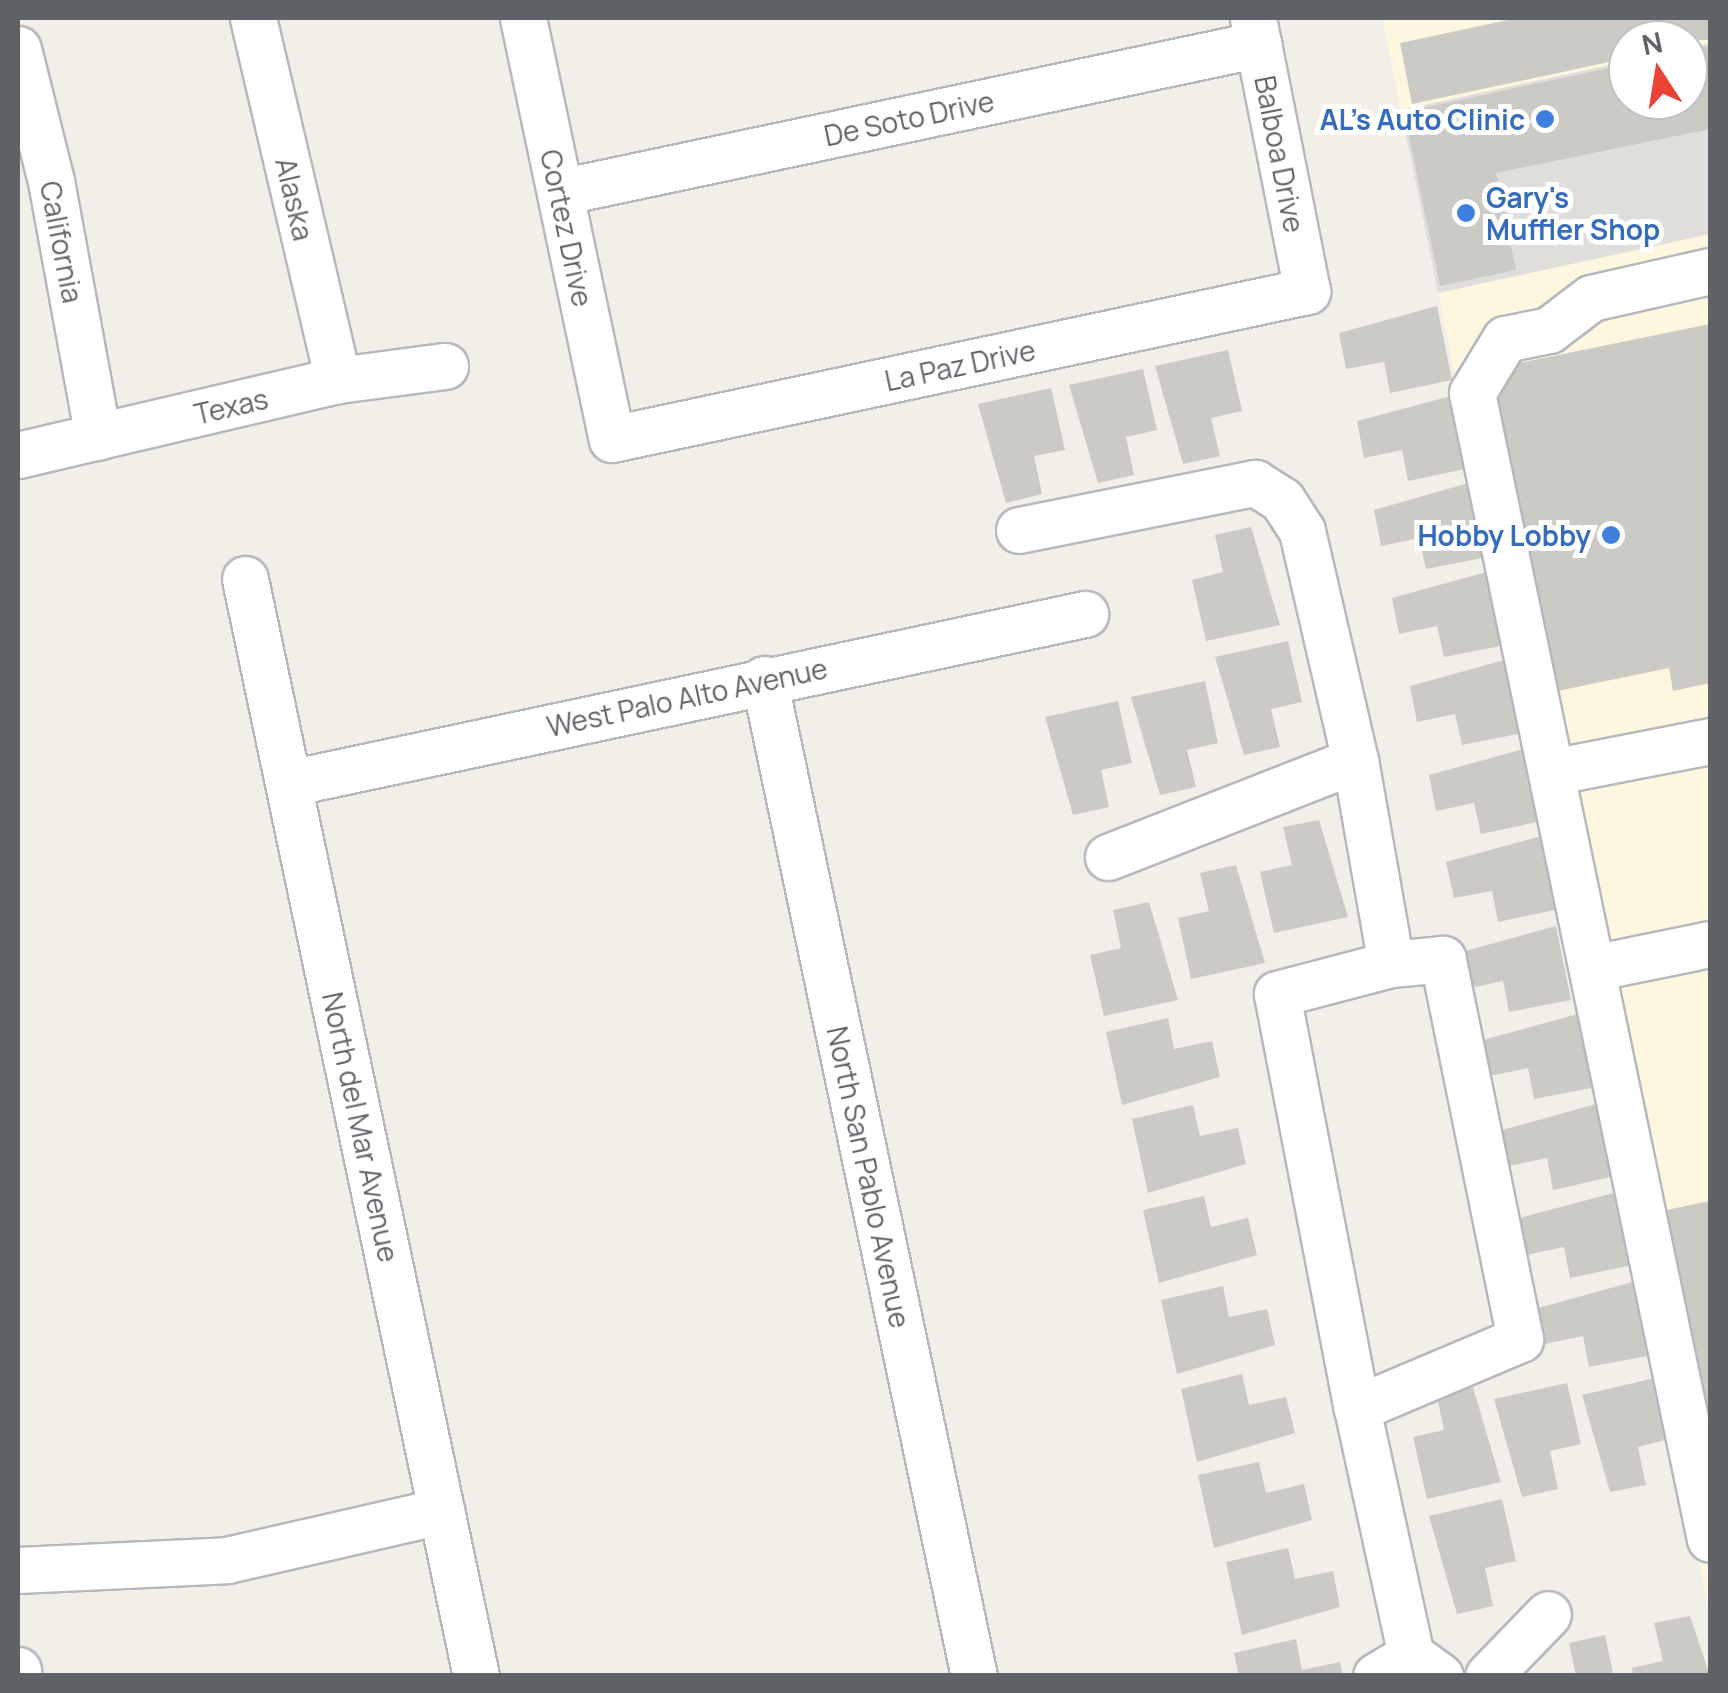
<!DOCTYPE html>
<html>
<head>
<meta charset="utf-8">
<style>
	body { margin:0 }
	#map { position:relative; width:1728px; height:1693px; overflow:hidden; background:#f1efe8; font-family:Manrope,sans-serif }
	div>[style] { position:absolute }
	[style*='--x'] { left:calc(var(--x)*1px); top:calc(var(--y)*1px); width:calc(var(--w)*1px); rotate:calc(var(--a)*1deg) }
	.commercial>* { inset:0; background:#fef7e0 }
	.industrial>* { inset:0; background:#e0deda }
	.building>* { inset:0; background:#cccac5 }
	.roads { filter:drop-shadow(2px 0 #b5b8bc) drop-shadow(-2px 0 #b5b8bc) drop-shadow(0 2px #b5b8bc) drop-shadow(0 -2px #b5b8bc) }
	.minor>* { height:45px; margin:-22.5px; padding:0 22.5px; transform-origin:22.5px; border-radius:22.5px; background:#fff }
	.dots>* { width:28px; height:28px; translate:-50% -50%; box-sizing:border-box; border:5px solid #fff; border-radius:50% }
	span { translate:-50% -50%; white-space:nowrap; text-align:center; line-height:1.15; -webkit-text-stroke:10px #fff; paint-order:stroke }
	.street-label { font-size:28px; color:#5f6368 }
	.shop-label { font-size:28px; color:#366cbe; font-weight:700 }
	.right { translate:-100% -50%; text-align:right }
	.left { translate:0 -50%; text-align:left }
	.frame { position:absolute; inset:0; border:20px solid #5f6368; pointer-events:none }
	.north { position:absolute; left:1608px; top:20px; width:100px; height:100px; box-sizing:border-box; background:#fff; border:2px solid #bfc1c3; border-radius:50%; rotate:348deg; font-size:28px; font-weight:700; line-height:40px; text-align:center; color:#5f6368 }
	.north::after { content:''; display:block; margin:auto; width:35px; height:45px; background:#ea4335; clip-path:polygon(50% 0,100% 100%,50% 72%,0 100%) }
</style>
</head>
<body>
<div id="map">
	<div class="commercial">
		<i style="clip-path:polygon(1382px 18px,1710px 18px,1710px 43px,1688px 48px,1688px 40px,1628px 40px,1628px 61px,1401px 110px)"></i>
		<i style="clip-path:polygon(1710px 234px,1710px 1614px,1438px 293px)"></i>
	</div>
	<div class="industrial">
		<i style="clip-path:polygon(1710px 43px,1710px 234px,1438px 293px,1401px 110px,1628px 61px,1628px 100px,1688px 100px,1688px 48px)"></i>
	</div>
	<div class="building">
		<i style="clip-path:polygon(1517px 18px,1710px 18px,1710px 40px,1628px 40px,1628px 58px,1412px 104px,1400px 43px)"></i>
		<i style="clip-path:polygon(1710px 46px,1710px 129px,1496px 173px,1516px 270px,1440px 286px,1404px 112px,1628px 64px,1628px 100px,1688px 100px,1688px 51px)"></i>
		<i style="clip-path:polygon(1437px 306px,1452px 380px,1390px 393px,1384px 362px,1346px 369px,1339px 333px)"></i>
		<i style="clip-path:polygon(1710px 324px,1710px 683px,1673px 691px,1669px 668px,1543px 694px,1487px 403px,1509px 365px)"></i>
		<i style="clip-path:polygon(1228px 350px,1242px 411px,1211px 418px,1220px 456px,1183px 464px,1155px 366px)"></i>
		<i style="clip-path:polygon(1143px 369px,1157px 430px,1126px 437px,1134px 475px,1098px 483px,1069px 385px)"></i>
		<i style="clip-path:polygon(1051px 388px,1065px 450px,1034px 456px,1042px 494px,1006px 503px,978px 404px)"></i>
		<i style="clip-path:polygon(1455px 395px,1470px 468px,1408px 481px,1402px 450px,1364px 458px,1357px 421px)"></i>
		<i style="clip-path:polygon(1472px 482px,1487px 557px,1426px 569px,1419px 538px,1381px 546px,1374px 510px)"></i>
		<i style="clip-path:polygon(1251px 527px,1280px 625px,1206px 641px,1192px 580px,1223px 572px,1215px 535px)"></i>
		<i style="clip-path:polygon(1490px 571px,1506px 645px,1444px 657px,1437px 626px,1399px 634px,1392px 598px)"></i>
		<i style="clip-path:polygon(1288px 641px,1302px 702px,1271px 709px,1280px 747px,1244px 755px,1215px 657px)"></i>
		<i style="clip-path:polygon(1508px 659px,1523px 733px,1462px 745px,1455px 714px,1417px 722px,1410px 686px)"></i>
		<i style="clip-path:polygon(1205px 681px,1218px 743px,1187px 750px,1196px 787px,1160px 795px,1131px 697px)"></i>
		<i style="clip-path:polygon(1118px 701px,1132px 763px,1101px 770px,1109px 807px,1073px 815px,1045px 717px)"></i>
		<i style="clip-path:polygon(1527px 748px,1542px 821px,1481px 834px,1474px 803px,1436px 811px,1429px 775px)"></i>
		<i style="clip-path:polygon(1319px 820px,1348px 917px,1274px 933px,1260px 872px,1292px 865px,1283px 827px)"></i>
		<i style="clip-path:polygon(1545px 835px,1559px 909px,1498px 922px,1492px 891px,1454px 898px,1446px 862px)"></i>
		<i style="clip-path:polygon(1236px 865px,1265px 963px,1191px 979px,1178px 918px,1209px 911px,1200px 873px)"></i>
		<i style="clip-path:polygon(1149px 902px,1178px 1000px,1104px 1016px,1090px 955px,1121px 948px,1113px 910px)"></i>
		<i style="clip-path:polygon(1556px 926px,1571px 1000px,1509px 1012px,1503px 981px,1465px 989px,1458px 953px)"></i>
		<i style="clip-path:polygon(1581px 1013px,1596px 1087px,1534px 1099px,1528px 1068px,1490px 1076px,1483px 1040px)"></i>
		<i style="clip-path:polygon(1168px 1018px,1174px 1049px,1212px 1041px,1220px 1077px,1122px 1105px,1106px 1032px)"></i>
		<i style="clip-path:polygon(1600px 1103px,1615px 1176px,1553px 1190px,1547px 1158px,1509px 1166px,1502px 1130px)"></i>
		<i style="clip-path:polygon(1193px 1105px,1200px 1136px,1238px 1128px,1246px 1164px,1148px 1193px,1132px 1119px)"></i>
		<i style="clip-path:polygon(1617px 1192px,1632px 1265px,1570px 1278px,1564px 1247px,1526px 1255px,1519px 1218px)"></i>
		<i style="clip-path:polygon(1204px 1196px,1211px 1227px,1248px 1218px,1257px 1255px,1159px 1283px,1143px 1210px)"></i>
		<i style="clip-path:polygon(1710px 1201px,1710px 1456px,1657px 1212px)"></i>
		<i style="clip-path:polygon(1636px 1281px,1652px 1355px,1589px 1367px,1583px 1336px,1545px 1344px,1538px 1308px)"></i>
		<i style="clip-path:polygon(1223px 1286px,1229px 1317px,1267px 1309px,1275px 1345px,1177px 1374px,1161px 1300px)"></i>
		<i style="clip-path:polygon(1242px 1374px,1249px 1405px,1286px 1397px,1295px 1433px,1197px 1462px,1181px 1389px)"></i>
		<i style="clip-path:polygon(1655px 1378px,1669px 1439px,1638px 1447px,1646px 1485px,1610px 1492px,1582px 1395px)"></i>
		<i style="clip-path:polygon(1567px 1383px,1581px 1444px,1550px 1451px,1558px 1489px,1522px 1497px,1494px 1399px)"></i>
		<i style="clip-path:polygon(1472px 1384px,1501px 1482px,1427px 1499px,1413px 1437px,1444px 1430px,1436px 1392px)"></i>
		<i style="clip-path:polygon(1259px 1462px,1266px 1493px,1304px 1484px,1312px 1520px,1214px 1548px,1198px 1475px)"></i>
		<i style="clip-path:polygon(1502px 1499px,1516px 1561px,1485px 1568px,1493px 1606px,1457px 1614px,1429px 1516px)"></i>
		<i style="clip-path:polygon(1288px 1548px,1295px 1579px,1333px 1571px,1340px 1607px,1242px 1635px,1226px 1562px)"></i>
		<i style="clip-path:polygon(1690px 1616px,1710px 1676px,1633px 1676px,1632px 1668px,1663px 1661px,1654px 1623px)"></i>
		<i style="clip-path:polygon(1605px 1635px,1613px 1673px,1621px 1676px,1576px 1676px,1569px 1643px)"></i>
		<i style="clip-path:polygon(1296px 1639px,1302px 1670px,1340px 1662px,1343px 1676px,1239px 1676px,1234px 1653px)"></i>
	</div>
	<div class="roads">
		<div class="minor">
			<i style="--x:253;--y:18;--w:372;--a:76.8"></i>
			<i style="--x:523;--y:18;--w:430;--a:78.1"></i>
			<i style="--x:612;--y:439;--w:711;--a:-12.02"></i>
			<i style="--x:1307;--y:291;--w:278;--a:-101.2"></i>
			<i style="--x:18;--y:49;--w:136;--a:76"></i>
			<i style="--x:51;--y:181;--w:260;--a:79.6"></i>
			<i style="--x:560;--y:192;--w:714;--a:-11.95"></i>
			<i style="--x:1710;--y:271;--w:122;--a:167.2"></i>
			<i style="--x:1591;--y:298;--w:53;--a:142.7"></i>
			<i style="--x:1549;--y:330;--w:45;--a:168.4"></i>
			<i style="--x:1505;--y:339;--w:63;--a:121.4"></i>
			<i style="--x:1472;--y:393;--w:1170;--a:78.27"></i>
			<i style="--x:18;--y:455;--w:329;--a:-13.2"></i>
			<i style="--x:338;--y:380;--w:108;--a:-7.5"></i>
			<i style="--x:1019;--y:530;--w:241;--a:-11.3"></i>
			<i style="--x:1255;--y:483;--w:32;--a:32"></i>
			<i style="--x:1282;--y:500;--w:37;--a:57"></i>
			<i style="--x:1302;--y:531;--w:235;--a:77"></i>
			<i style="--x:1355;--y:760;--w:207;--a:80"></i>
			<i style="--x:245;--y:579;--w:1121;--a:78.11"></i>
			<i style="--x:764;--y:679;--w:1019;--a:78.11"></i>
			<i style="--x:1551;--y:772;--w:162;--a:-11"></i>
			<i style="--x:289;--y:783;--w:814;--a:-11.99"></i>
			<i style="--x:1108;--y:857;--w:265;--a:-21.4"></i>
			<i style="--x:1592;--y:968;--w:120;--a:-11.5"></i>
			<i style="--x:1357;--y:1408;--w:177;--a:-22.9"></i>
			<i style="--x:1520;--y:1339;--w:388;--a:-101.5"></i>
			<i style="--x:1443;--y:959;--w:52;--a:174.5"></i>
			<i style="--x:1391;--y:964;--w:118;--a:165.3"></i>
			<i style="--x:1277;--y:994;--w:422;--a:79.1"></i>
			<i style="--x:1357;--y:1408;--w:253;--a:77.7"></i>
			<i style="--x:1411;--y:1655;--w:36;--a:36"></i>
			<i style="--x:18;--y:1570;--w:209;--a:-2.7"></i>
			<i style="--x:227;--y:1560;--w:220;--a:-12.9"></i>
			<i style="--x:18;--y:1670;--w:6;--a:81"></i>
			<i style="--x:1376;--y:1676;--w:41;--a:-31"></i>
			<i style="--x:1488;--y:1676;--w:86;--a:-45.9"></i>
		</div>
	</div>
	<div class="dots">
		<i style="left:1545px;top:119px;background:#3f7fe0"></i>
		<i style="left:1466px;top:213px;background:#3f7fe0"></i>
		<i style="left:1611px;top:535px;background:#3f7fe0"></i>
	</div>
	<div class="street-label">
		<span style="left:909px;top:118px;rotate:-12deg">De Soto Drive</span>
		<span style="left:1280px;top:154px;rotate:79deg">Balboa Drive</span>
		<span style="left:295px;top:199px;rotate:77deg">Alaska</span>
		<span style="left:567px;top:228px;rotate:78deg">Cortez Drive</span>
		<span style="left:62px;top:242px;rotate:79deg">California</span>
		<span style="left:960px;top:365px;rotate:-12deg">La Paz Drive</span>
		<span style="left:231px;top:406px;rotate:-13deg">Texas</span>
		<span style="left:687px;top:697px;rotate:-12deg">West Palo Alto Avenue</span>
		<span style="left:361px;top:1127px;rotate:78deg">North del Mar Avenue</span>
		<span style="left:869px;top:1177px;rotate:78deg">North San Pablo Avenue</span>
	</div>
	<div class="shop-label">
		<span class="right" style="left:1525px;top:119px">AL's Auto Clinic</span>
		<span class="left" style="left:1486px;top:213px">Gary's<br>Muffler Shop</span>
		<span class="right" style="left:1591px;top:535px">Hobby Lobby</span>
	</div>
	<div class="frame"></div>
	<div class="north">N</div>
</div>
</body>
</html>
